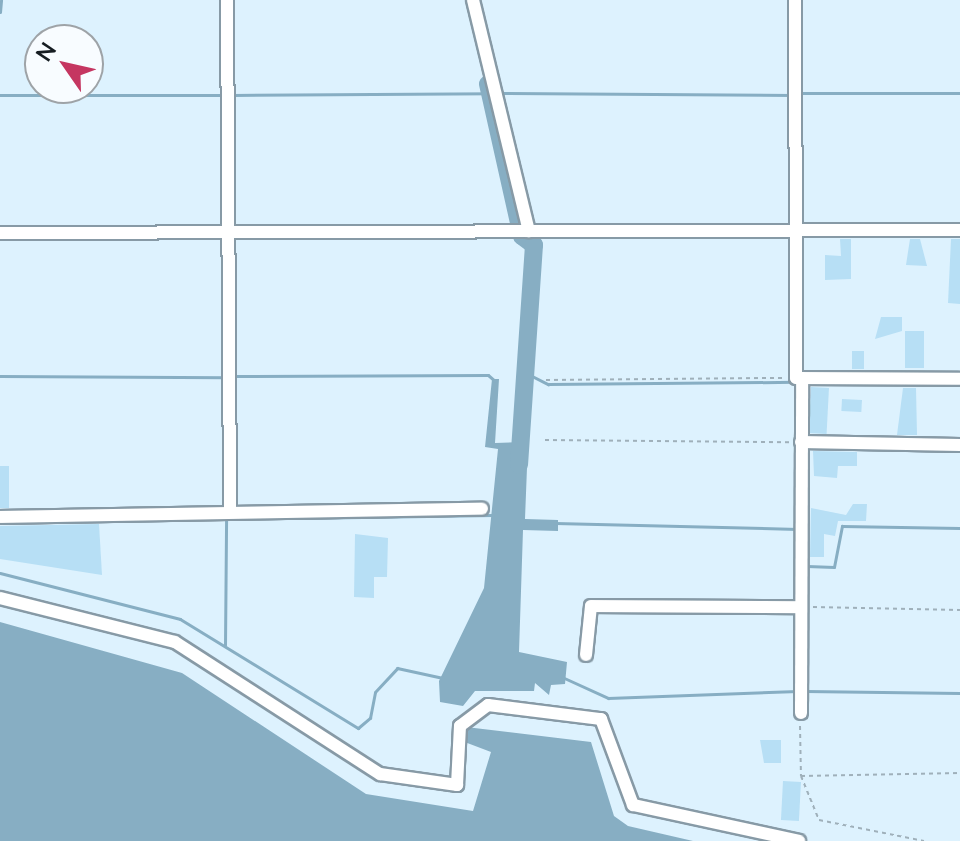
<!DOCTYPE html>
<html>
<head>
<meta charset="utf-8">
<style>
	body { margin:0 }
	#map { position:relative; width:960px; height:841px; overflow:hidden; background:#ddf2fe; font-family:Lato,sans-serif }
	div>[style] { position:absolute }
	[style*='--x'] { left:calc(var(--x)*1px); top:calc(var(--y)*1px); width:calc(var(--w)*1px); rotate:calc(var(--a)*1deg) }
	.water>* { inset:0; background:#87aec3 }
	.stream>* { height:3px; margin:-1.5px; padding:0 1.5px; transform-origin:1.5px; border-radius:1.5px; background:#87aec3 }
	.river>* { height:18px; margin:-9px; padding:0 9px; transform-origin:9px; border-radius:9px; background:#87aec3 }
	.building>* { inset:0; background:#b7dff5; transform-origin:0 0 }
	.path>* { height:2px; margin-top:-1px; transform-origin:0; background:repeating-linear-gradient(90deg,#9fb0ba 0 4px,transparent 0 8px) }
	.roads { filter:drop-shadow(2px 0 #879aa6) drop-shadow(-2px 0 #879aa6) drop-shadow(0 2px #879aa6) drop-shadow(0 -2px #879aa6) }
	.minor>* { height:12px; margin:-6px; padding:0 6px; transform-origin:6px; border-radius:6px; background:#fff }
	span { translate:-50% -50%; white-space:nowrap; text-align:center; line-height:1.15; -webkit-text-stroke:8px #f8fcff; paint-order:stroke }
	.north { position:absolute; left:24px; top:24px; width:80px; height:80px; box-sizing:border-box; background:#f8fcff; border:2px solid #9ea3a7; border-radius:50%; rotate:304deg; font-size:22px; font-weight:700; line-height:32px; text-align:center; color:#161d22 }
	.north::after { content:''; display:block; margin:auto; width:28px; height:36px; background:#c53661; clip-path:polygon(50% 0,100% 100%,50% 72%,0 100%) }
</style>
</head>
<body>
<div id="map">
	<div class="water">
		<i style="clip-path:polygon(492px 379px,499px 379px,495px 443px,528px 442px,525px 519px,558px 520px,558px 531px,523px 530px,519px 652px,567px 662px,565px 684px,551px 685px,549px 695px,535px 683px,534px 691px,475px 691px,463px 706px,440px 702px,439px 681px,484px 588px,498px 449px,485px 447px)"></i>
		<i style="clip-path:polygon(0 622px,182px 673px,366px 794px,473px 811px,491px 752px,462px 741px,466px 727px,591px 742px,614px 816px,628px 826px,693px 841px,0 841px)"></i>
	</div>
	<div class="stream">
		<i style="--x:0;--y:12;--w:12;--a:-85"></i>
		<i style="--x:501;--y:93;--w:291;--a:0.4"></i>
		<i style="--x:799;--y:93;--w:161;--a:0"></i>
		<i style="--x:0;--y:95;--w:224;--a:0"></i>
		<i style="--x:233;--y:95;--w:260;--a:-0.4"></i>
		<i style="--x:526;--y:373;--w:25;--a:27"></i>
		<i style="--x:548;--y:384;--w:247;--a:-0.5"></i>
		<i style="--x:0;--y:376;--w:224;--a:0.3"></i>
		<i style="--x:232;--y:376;--w:256;--a:-0.2"></i>
		<i style="--x:488;--y:375;--w:9;--a:41"></i>
		<i style="--x:297;--y:518;--w:196;--a:-0.9"></i>
		<i style="--x:555;--y:523;--w:243;--a:1.4"></i>
		<i style="--x:807;--y:566;--w:27;--a:2"></i>
		<i style="--x:834;--y:567;--w:42;--a:-79"></i>
		<i style="--x:842;--y:526;--w:118;--a:1"></i>
		<i style="--x:0;--y:573;--w:186;--a:14.3"></i>
		<i style="--x:180;--y:619;--w:209;--a:31.5"></i>
		<i style="--x:358;--y:728;--w:16;--a:-40"></i>
		<i style="--x:370;--y:718;--w:26;--a:-79"></i>
		<i style="--x:375;--y:692;--w:33;--a:-47"></i>
		<i style="--x:397;--y:668;--w:47;--a:12.3"></i>
		<i style="--x:225;--y:645;--w:127;--a:-89.5"></i>
		<i style="--x:562;--y:677;--w:51;--a:24.5"></i>
		<i style="--x:608;--y:698;--w:190;--a:-2.1"></i>
		<i style="--x:805;--y:691;--w:155;--a:0.7"></i>
	</div>
	<div class="river">
		<i style="--x:488;--y:84;--w:156;--a:77.4"></i>
		<i style="--x:522;--y:236;--w:15;--a:37"></i>
		<i style="--x:534;--y:245;--w:220;--a:93.9"></i>
	</div>
	<div class="building">
		<i style="clip-path:polygon(840px 239px,851px 239px,851px 279px,825px 280px,825px 255px,841px 256px)"></i>
		<i style="clip-path:polygon(910px 239px,920px 239px,927px 266px,906px 265px)"></i>
		<i style="clip-path:polygon(951px 239px,960px 239px,960px 304px,948px 303px)"></i>
		<i style="clip-path:polygon(881px 317px,902px 317px,902px 331px,875px 339px)"></i>
		<i style="left:905px;top:331px;width:19px;height:37px"></i>
		<i style="left:852px;top:351px;width:12px;height:18px"></i>
		<i style="left:811px;top:387px;width:18px;height:46px;rotate:3deg"></i>
		<i style="clip-path:polygon(903px 388px,916px 388px,917px 435px,897px 435px)"></i>
		<i style="left:842px;top:399px;width:20px;height:12px;rotate:3deg"></i>
		<i style="clip-path:polygon(813px 451px,857px 452px,857px 466px,838px 466px,837px 478px,814px 476px)"></i>
		<i style="left:0;top:466px;width:9px;height:42px"></i>
		<i style="clip-path:polygon(853px 504px,867px 504px,866px 521px,838px 521px,835px 536px,824px 534px,824px 557px,810px 557px,811px 508px,846px 515px)"></i>
		<i style="clip-path:polygon(99px 524px,102px 575px,0 559px,0 526px)"></i>
		<i style="clip-path:polygon(355px 534px,388px 538px,387px 577px,374px 577px,374px 598px,354px 597px)"></i>
		<i style="clip-path:polygon(760px 740px,781px 740px,781px 763px,764px 763px)"></i>
		<i style="left:783px;top:781px;width:18px;height:39px;rotate:3deg"></i>
	</div>
	<div class="path">
		<i style="--x:546;--y:380;--w:239;--a:-0.5"></i>
		<i style="--x:545;--y:440;--w:247;--a:0.5"></i>
		<i style="--x:813;--y:607;--w:147;--a:1.2"></i>
		<i style="--x:800;--y:726;--w:50;--a:88.9"></i>
		<i style="--x:801;--y:776;--w:159;--a:-1.1"></i>
		<i style="--x:801;--y:776;--w:48;--a:67.8"></i>
		<i style="--x:819;--y:820;--w:107;--a:11.3"></i>
	</div>
	<div class="roads">
		<div class="minor">
			<i style="--x:227;--y:0;--w:512;--a:89.66"></i>
			<i style="--x:473;--y:0;--w:238;--a:76.4"></i>
			<i style="--x:795;--y:0;--w:378;--a:89.8"></i>
			<i style="--x:796;--y:378;--w:164;--a:0.3"></i>
			<i style="--x:0;--y:233;--w:960;--a:-0.18"></i>
			<i style="--x:801;--y:442;--w:159;--a:1.1"></i>
			<i style="--x:0;--y:517;--w:482;--a:-1"></i>
			<i style="--x:0;--y:598;--w:180;--a:14.1"></i>
			<i style="--x:175;--y:642;--w:244;--a:32.8"></i>
			<i style="--x:380;--y:774;--w:78;--a:8.1"></i>
			<i style="--x:457;--y:785;--w:59;--a:-87.1"></i>
			<i style="--x:460;--y:726;--w:35;--a:-37"></i>
			<i style="--x:488;--y:705;--w:114;--a:7.1"></i>
			<i style="--x:601;--y:719;--w:92;--a:69.6"></i>
			<i style="--x:633;--y:805;--w:170;--a:12.2"></i>
			<i style="--x:586;--y:655;--w:49;--a:-84.2"></i>
			<i style="--x:591;--y:606;--w:210;--a:0.3"></i>
			<i style="--x:801;--y:713;--w:335;--a:-89.8"></i>
		</div>
	</div>
	<div class="north">N</div>
</div>
</body>
</html>
